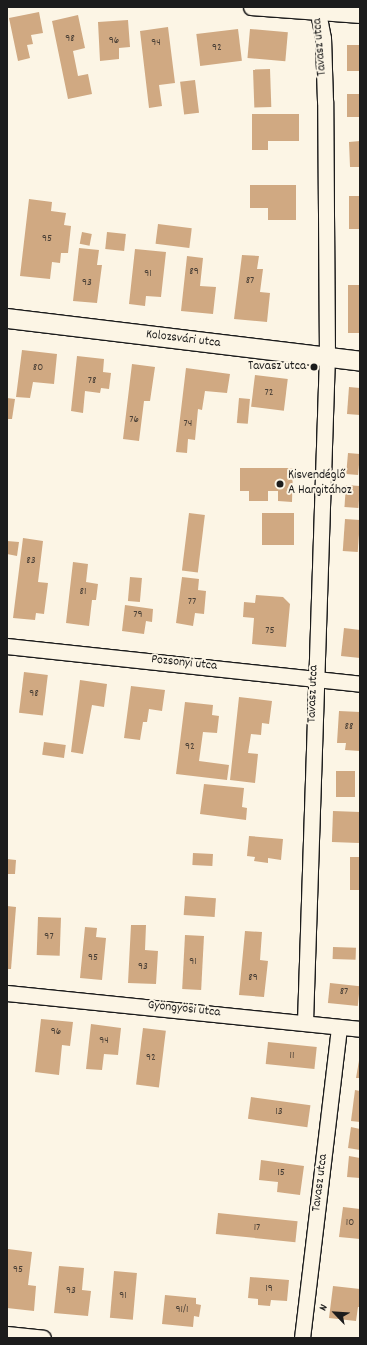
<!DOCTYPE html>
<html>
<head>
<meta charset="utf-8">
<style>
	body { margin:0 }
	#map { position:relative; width:367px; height:1345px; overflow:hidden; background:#fcf5e5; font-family:Dekko,sans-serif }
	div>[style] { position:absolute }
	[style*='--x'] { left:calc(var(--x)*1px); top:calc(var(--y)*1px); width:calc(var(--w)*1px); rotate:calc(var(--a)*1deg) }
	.building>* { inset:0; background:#d0a982; transform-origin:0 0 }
	.roads { filter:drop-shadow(1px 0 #1c1c1c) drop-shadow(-1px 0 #1c1c1c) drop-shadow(0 1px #1c1c1c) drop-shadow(0 -1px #1c1c1c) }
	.minor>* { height:15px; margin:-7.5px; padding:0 7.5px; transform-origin:7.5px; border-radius:7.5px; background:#fcf5e5 }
	.tertiary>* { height:19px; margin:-9.5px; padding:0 9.5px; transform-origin:9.5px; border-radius:9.5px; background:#fcf5e5 }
	.dots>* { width:11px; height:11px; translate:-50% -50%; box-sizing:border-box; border:2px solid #fcf5e5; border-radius:50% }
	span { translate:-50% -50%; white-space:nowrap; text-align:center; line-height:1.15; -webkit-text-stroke:4px #fcf5e5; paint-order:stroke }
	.number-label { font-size:11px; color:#493f36 }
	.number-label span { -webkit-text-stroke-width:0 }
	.street-label { font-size:13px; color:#1c1c1c }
	.poi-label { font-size:13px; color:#1c1c1c }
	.right { translate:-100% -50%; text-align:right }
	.left { translate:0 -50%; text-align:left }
	.frame { position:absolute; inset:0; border:8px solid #1c1c1c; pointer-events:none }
	.north { position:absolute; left:315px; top:1293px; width:40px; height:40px; -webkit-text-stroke:3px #fcf5e5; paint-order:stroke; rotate:295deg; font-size:11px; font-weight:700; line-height:16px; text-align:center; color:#1c1c1c }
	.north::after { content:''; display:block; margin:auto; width:14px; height:18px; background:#1c1c1c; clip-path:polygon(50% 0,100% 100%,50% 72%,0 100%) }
</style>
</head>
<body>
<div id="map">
	<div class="building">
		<i style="clip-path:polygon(39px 12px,43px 33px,31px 35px,33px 44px,27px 45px,30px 58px,18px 61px,9px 18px)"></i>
		<i style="clip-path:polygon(78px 15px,85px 48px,73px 51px,78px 76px,88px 74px,92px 94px,68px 99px,52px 21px)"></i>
		<i style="clip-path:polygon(128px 20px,130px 47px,119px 48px,119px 59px,100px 61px,98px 22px)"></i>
		<i style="clip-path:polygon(168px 27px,175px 83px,159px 85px,162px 106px,149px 108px,140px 31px)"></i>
		<i style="left:238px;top:29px;width:32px;height:42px;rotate:83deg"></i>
		<i style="left:250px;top:29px;width:38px;height:29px;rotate:5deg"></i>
		<i style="left:347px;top:45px;width:13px;height:26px"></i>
		<i style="left:270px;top:69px;width:38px;height:17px;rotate:88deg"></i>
		<i style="left:195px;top:80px;width:33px;height:15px;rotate:83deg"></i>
		<i style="left:347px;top:94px;width:13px;height:23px"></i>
		<i style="clip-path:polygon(252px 114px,299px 114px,299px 141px,268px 141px,268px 150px,252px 150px)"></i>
		<i style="clip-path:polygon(360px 141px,360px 171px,359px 171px,359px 167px,350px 167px,349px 142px)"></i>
		<i style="clip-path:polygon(250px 185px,296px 185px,296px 220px,268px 220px,268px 208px,250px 208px)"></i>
		<i style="left:349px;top:196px;width:11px;height:33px"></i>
		<i style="clip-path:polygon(29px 199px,52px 202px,51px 211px,66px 213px,64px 225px,71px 226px,68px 253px,61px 253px,60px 263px,52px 262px,50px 279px,20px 276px)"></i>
		<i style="left:158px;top:224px;width:34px;height:20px;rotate:7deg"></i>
		<i style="left:82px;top:232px;width:10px;height:12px;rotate:11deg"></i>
		<i style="left:107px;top:232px;width:19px;height:17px;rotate:6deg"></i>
		<i style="clip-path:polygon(79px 248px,99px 250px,97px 265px,102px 265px,97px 303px,73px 301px)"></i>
		<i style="clip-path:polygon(135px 249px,166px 252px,161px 297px,146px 296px,145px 306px,129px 304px)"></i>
		<i style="clip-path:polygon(242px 255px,259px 256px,257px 269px,263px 269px,260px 292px,270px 293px,267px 322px,234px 319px)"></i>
		<i style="clip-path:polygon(187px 256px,203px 258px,200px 286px,216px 287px,213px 314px,181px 311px)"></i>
		<i style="left:360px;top:285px;width:48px;height:12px;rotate:90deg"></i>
		<i style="clip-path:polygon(22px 350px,57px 354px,54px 384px,33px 382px,30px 398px,16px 397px)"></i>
		<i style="clip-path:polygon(77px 356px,104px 359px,103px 372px,111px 373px,109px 389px,101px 388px,100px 393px,85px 391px,83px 413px,71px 411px)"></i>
		<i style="clip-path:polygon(132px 364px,155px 367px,150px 401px,144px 401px,139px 441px,123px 439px)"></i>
		<i style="clip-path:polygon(186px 368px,230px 374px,227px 393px,205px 391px,202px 410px,198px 409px,195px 440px,188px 439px,187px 453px,176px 452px)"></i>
		<i style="left:255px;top:375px;width:33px;height:32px;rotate:7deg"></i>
		<i style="clip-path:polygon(349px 387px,360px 388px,360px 415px,347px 414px)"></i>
		<i style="clip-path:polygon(7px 398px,15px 399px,12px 419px,7px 419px)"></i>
		<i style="left:239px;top:398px;width:11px;height:25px;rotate:5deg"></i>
		<i style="left:348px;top:453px;width:12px;height:21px;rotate:5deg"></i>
		<i style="clip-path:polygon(240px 468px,293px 468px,292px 502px,278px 501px,278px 491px,268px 491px,268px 501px,249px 501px,249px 491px,240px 491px)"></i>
		<i style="left:346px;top:485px;width:14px;height:22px;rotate:4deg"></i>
		<i style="left:189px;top:513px;width:16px;height:58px;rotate:7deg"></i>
		<i style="left:262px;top:513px;width:32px;height:32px"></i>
		<i style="left:345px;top:519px;width:15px;height:32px;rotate:4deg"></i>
		<i style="clip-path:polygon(23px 538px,43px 541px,38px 582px,48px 583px,44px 614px,36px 613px,35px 620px,13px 618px)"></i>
		<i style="clip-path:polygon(7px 541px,19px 542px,17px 556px,7px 554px)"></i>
		<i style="clip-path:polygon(73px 562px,88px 564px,86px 582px,98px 584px,96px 600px,92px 600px,89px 626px,66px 623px)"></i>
		<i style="left:130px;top:577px;width:12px;height:24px;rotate:5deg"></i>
		<i style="clip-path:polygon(182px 577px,199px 579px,198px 590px,206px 591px,204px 614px,195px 613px,193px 626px,176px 623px)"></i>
		<i style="clip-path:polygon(256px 595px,283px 597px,290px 604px,286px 647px,252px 644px,254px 618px,243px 617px,244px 602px,255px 603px)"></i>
		<i style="clip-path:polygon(125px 605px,153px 609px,152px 622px,146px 621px,144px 634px,122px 631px)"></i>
		<i style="clip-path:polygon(344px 628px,360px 630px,360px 658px,341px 656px)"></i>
		<i style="left:24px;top:672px;width:24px;height:41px;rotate:7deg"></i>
		<i style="clip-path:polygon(80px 680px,107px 684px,104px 707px,92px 705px,83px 754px,71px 752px)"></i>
		<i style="clip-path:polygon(131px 686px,165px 690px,162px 711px,149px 709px,147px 722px,143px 722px,140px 740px,124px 738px)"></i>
		<i style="clip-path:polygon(239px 697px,272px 701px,269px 724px,262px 723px,261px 735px,251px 734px,248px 753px,258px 754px,255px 783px,230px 780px)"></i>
		<i style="clip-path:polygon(185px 702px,213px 705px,212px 715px,219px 716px,217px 733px,203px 732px,199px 761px,229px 765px,227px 780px,176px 774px)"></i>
		<i style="clip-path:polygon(339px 711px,360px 712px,360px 751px,345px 750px,346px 743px,337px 743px)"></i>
		<i style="left:44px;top:742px;width:22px;height:13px;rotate:8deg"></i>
		<i style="left:336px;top:771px;width:19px;height:26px"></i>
		<i style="clip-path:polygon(204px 784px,244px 788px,242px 807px,247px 808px,246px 820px,200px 814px)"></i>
		<i style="left:333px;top:811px;width:27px;height:31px;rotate:2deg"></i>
		<i style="clip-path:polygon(249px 836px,283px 839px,281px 860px,268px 858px,268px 863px,254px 861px,255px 857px,247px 856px)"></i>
		<i style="left:193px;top:853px;width:20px;height:12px;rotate:3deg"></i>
		<i style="left:350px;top:857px;width:10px;height:33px"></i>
		<i style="clip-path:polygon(7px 859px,16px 860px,15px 874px,7px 874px)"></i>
		<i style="left:185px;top:896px;width:31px;height:19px;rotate:4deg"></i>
		<i style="clip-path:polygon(7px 906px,16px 907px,11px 969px,7px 969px)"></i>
		<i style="left:38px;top:917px;width:23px;height:38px;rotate:2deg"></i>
		<i style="clip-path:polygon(131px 925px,146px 925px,145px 950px,158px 951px,156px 984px,128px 983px)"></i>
		<i style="clip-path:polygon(85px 927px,97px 928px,96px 937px,106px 938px,102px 980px,80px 978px)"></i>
		<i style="clip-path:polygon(245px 931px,262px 932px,260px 960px,268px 961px,264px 997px,239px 995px)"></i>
		<i style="left:185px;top:935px;width:19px;height:54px;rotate:3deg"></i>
		<i style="left:333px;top:947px;width:23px;height:12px;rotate:2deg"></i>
		<i style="left:330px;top:983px;width:30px;height:20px;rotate:6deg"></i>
		<i style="clip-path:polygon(41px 1019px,73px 1022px,70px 1046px,62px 1045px,59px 1075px,35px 1072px)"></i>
		<i style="clip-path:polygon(91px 1024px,121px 1028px,118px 1055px,104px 1054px,102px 1070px,86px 1069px)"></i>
		<i style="left:143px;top:1028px;width:23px;height:57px;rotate:7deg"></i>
		<i style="left:268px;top:1042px;width:49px;height:22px;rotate:6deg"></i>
		<i style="clip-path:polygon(360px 1055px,360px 1078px,356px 1078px)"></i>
		<i style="clip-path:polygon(355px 1090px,360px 1091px,360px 1122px,351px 1121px)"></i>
		<i style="left:251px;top:1097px;width:60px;height:22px;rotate:8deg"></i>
		<i style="clip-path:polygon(351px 1127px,360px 1129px,360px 1150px,348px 1148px)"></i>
		<i style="clip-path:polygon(349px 1156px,360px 1158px,360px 1178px,347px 1177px)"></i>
		<i style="clip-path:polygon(261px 1160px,304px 1166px,300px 1195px,277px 1192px,278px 1182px,259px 1180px)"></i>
		<i style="clip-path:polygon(343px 1207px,360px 1209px,360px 1239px,339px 1237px)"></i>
		<i style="left:218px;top:1213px;width:80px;height:21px;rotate:6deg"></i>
		<i style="clip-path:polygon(8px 1249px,32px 1252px,28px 1285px,36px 1286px,34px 1311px,7px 1308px)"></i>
		<i style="clip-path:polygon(59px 1266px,84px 1268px,82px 1290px,91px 1291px,88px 1316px,54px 1313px)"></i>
		<i style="left:114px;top:1271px;width:23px;height:47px;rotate:5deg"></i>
		<i style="clip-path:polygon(250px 1277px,289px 1280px,287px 1301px,271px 1300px,270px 1306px,258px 1305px,258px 1299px,248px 1298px)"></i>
		<i style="clip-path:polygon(333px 1286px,360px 1289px,360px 1307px,358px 1307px,356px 1321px,329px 1318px)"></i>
		<i style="clip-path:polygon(165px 1295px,196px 1298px,196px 1304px,201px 1305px,199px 1317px,194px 1316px,193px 1327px,162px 1324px)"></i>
	</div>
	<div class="roads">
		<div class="minor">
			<i style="--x:251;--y:7;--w:109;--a:4.2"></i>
			<i style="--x:7;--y:646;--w:355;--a:6.1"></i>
			<i style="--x:7;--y:993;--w:355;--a:5.8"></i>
			<i style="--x:305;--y:1022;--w:665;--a:-88.11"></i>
			<i style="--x:327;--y:357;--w:256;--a:-90.4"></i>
			<i style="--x:325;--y:101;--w:63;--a:-91.8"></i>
			<i style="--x:323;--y:38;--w:32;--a:-101"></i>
			<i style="--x:7;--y:1334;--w:36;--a:6"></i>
			<i style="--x:302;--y:1338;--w:312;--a:-83.2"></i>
		</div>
		<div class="tertiary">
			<i style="--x:7;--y:318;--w:356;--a:6.9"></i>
		</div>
	</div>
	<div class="dots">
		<i style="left:314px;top:367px;background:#1c1c1c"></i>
		<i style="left:280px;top:484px;background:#1c1c1c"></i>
	</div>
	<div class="number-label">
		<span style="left:70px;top:39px">98</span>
		<span style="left:114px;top:41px">96</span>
		<span style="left:156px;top:43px">94</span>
		<span style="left:217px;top:48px">92</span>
		<span style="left:47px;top:239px">95</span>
		<span style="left:194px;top:272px">89</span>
		<span style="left:148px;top:274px">91</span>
		<span style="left:250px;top:281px">87</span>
		<span style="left:87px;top:283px">93</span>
		<span style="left:38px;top:368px">80</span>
		<span style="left:92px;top:381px">78</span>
		<span style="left:269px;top:393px">72</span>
		<span style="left:134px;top:420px">76</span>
		<span style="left:188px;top:424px">74</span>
		<span style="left:31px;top:561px">83</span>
		<span style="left:83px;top:592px">81</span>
		<span style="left:192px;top:602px">77</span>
		<span style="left:138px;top:615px">79</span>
		<span style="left:270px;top:631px">75</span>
		<span style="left:34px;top:694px">98</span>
		<span style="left:349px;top:727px">88</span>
		<span style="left:190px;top:747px">92</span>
		<span style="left:49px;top:937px">97</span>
		<span style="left:93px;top:958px">95</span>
		<span style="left:193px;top:962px">91</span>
		<span style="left:143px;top:967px">93</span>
		<span style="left:253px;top:978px">89</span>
		<span style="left:344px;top:992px">87</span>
		<span style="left:56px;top:1032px">96</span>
		<span style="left:104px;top:1041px">94</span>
		<span style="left:292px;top:1056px">11</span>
		<span style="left:151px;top:1058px">92</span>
		<span style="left:279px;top:1112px">13</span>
		<span style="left:281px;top:1173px">15</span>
		<span style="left:350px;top:1223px">10</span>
		<span style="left:257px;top:1228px">17</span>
		<span style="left:18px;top:1270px">95</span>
		<span style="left:269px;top:1289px">19</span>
		<span style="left:71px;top:1291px">93</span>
		<span style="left:123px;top:1296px">91</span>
		<span style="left:182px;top:1310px">91/1</span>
	</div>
	<div class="street-label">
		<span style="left:321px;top:47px;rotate:-95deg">Tavasz utca</span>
		<span style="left:183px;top:340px;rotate:7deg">Kolozsvári utca</span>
		<span style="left:184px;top:664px;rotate:6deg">Pozsonyi utca</span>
		<span style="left:314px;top:694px;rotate:-88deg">Tavasz utca</span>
		<span style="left:184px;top:1010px;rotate:6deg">Gyöngyösi utca</span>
		<span style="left:321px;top:1183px;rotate:-83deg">Tavasz utca</span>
	</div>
	<div class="poi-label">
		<span class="right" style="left:306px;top:367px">Tavasz utca</span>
		<span class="left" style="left:288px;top:484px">Kisvendéglő<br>A Hargitához</span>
	</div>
	<div class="frame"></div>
	<div class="north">N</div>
</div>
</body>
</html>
